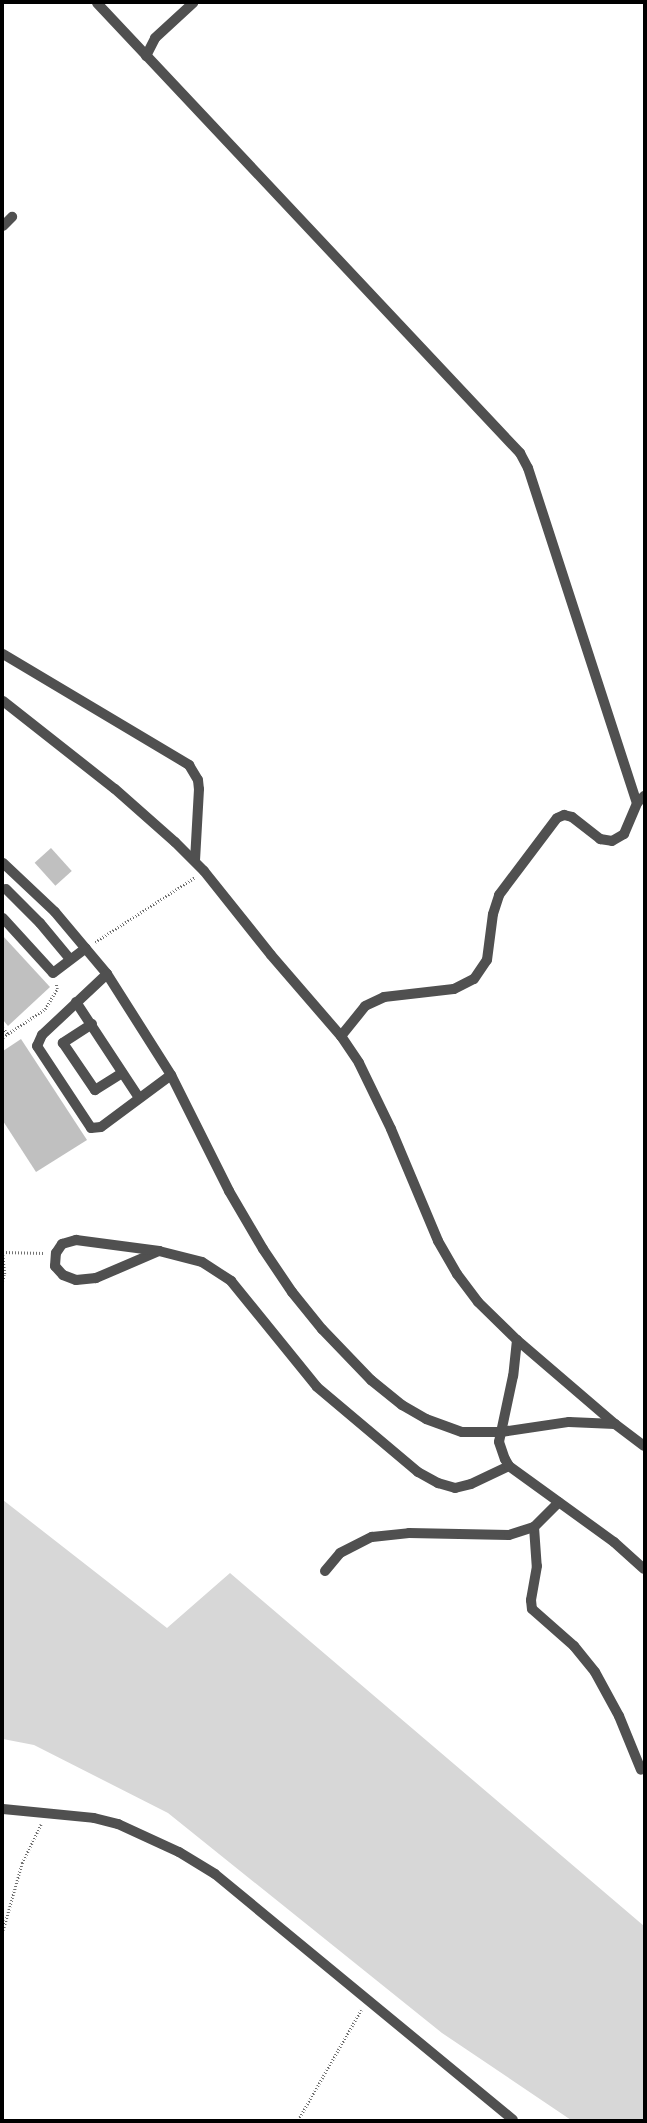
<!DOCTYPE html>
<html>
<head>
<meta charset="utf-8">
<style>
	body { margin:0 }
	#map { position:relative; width:647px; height:2123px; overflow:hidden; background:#fff; font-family:Barlow,sans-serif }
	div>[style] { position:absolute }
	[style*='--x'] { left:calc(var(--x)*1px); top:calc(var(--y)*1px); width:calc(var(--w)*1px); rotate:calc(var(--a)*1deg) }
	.green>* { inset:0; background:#d7d7d7 }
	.building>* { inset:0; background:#c0c0c0; transform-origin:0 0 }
	.path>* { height:2.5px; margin-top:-1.25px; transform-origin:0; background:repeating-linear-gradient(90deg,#727272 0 1px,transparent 0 3px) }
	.minor>* { height:10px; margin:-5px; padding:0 5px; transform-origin:5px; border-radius:5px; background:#505050 }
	span { translate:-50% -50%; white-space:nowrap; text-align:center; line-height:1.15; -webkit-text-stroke:4px #fff; paint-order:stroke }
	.frame { position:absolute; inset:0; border:4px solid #000; pointer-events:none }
</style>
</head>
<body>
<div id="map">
	<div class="green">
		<i style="clip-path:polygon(3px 1500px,167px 1628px,230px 1573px,644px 1926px,644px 2120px,571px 2120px,442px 2033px,168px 1813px,34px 1745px,3px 1739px)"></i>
	</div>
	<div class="building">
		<i style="left:51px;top:848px;width:31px;height:22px;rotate:48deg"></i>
		<i style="clip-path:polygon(3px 936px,50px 987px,8px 1026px,3px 1020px)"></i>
		<i style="clip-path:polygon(21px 1039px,87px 1140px,36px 1172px,3px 1121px,3px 1051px)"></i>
	</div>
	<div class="path">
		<i style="--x:95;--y:942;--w:119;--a:-33"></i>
		<i style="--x:3;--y:1028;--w:8;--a:50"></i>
		<i style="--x:3;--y:1037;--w:50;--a:-33.7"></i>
		<i style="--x:45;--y:1009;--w:23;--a:-59"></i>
		<i style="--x:57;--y:989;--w:5;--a:-101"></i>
		<i style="--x:3;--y:1252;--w:41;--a:1.4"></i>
		<i style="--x:3;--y:1255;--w:20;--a:84"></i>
		<i style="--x:5;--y:1275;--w:6;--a:108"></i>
		<i style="--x:3;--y:1930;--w:70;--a:-74.2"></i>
		<i style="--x:22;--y:1863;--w:43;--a:-64"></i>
		<i style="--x:298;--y:2120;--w:127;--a:-60.2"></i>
	</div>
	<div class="minor">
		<i style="--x:97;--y:3;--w:618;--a:46.77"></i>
		<i style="--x:520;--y:453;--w:17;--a:62"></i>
		<i style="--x:528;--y:468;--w:352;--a:72"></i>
		<i style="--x:146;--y:56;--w:20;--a:-63"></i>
		<i style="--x:155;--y:38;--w:52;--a:-42.6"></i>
		<i style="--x:3;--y:226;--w:13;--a:-45"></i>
		<i style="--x:3;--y:654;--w:217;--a:30.8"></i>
		<i style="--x:189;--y:765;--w:17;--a:59"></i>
		<i style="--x:198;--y:780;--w:9;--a:84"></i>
		<i style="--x:199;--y:789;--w:72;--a:93.2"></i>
		<i style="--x:3;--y:701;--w:142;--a:38.2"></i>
		<i style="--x:115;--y:789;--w:80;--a:41.5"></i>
		<i style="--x:175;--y:842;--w:41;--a:45"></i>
		<i style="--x:204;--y:871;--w:107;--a:51.4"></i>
		<i style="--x:271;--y:955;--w:107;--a:49.2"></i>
		<i style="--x:341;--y:1036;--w:32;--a:56"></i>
		<i style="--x:359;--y:1063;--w:73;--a:64.1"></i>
		<i style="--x:391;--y:1129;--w:121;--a:67.2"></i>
		<i style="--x:438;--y:1241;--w:38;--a:60"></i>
		<i style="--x:457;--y:1274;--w:35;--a:53"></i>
		<i style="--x:478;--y:1302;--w:54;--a:44.3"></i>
		<i style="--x:517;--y:1340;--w:129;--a:40.6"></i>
		<i style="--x:615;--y:1424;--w:36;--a:37"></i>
		<i style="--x:3;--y:863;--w:71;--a:43.3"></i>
		<i style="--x:55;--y:912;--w:81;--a:50"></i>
		<i style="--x:107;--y:974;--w:120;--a:57.6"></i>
		<i style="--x:171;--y:1075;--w:130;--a:63.4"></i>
		<i style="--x:229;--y:1191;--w:67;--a:59.6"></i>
		<i style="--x:263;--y:1249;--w:52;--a:56"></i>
		<i style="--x:292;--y:1292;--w:48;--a:51"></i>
		<i style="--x:322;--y:1329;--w:71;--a:46.1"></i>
		<i style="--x:371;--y:1380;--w:40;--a:39"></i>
		<i style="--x:402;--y:1405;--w:28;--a:30"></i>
		<i style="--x:426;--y:1419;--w:38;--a:20"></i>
		<i style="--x:462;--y:1432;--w:39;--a:0"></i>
		<i style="--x:501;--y:1432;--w:69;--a:-8.4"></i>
		<i style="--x:569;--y:1422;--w:46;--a:2.5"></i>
		<i style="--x:6;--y:889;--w:48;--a:45"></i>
		<i style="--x:40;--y:923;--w:47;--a:50.2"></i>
		<i style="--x:3;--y:918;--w:74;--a:47.7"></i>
		<i style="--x:53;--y:973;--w:41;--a:-37.1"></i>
		<i style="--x:107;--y:974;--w:89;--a:136.8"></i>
		<i style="--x:42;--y:1035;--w:12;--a:114"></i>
		<i style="--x:37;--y:1046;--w:98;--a:56.6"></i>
		<i style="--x:91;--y:1128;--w:10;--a:-6"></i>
		<i style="--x:101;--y:1127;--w:87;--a:-36.6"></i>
		<i style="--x:76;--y:1002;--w:115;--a:56.7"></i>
		<i style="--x:92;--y:1024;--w:35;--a:147"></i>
		<i style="--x:63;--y:1043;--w:57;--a:55.8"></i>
		<i style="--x:95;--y:1090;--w:32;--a:-32"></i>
		<i style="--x:341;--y:1036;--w:38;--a:-51"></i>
		<i style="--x:365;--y:1006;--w:21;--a:-25"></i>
		<i style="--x:384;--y:997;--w:70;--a:-6.5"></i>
		<i style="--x:454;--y:989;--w:22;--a:-27"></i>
		<i style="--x:474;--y:979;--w:23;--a:-56"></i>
		<i style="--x:487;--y:960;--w:46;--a:-82.6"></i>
		<i style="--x:493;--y:914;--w:20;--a:-72"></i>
		<i style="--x:499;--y:895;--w:96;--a:-53"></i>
		<i style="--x:557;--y:818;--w:8;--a:-23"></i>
		<i style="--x:564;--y:815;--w:8;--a:14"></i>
		<i style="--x:572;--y:817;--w:36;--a:38"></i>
		<i style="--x:600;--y:839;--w:12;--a:9"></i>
		<i style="--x:612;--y:841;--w:14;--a:-30"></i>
		<i style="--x:624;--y:834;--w:34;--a:-67"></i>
		<i style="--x:637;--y:803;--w:10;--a:-45"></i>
		<i style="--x:159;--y:1251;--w:69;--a:156.8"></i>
		<i style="--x:96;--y:1278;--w:20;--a:174"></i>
		<i style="--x:76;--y:1280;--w:14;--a:-159"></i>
		<i style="--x:63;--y:1275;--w:12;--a:-132"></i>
		<i style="--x:55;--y:1266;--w:13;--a:-86"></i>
		<i style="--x:56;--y:1253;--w:11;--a:-56"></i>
		<i style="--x:62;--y:1244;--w:15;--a:-16"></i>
		<i style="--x:76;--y:1240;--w:84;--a:7.5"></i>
		<i style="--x:159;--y:1251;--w:44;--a:14.3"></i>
		<i style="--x:202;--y:1262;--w:35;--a:33"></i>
		<i style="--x:231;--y:1281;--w:136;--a:50.9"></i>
		<i style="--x:317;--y:1387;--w:132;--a:40.1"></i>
		<i style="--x:418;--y:1472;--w:23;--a:29"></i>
		<i style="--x:438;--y:1483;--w:18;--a:16"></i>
		<i style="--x:455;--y:1488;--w:16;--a:-14"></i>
		<i style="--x:471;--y:1484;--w:42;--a:-25.3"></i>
		<i style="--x:517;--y:1340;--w:36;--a:96"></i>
		<i style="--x:513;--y:1376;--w:67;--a:102"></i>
		<i style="--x:499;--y:1442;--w:18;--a:71"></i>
		<i style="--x:505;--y:1459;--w:8;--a:60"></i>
		<i style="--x:509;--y:1466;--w:130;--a:35.9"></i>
		<i style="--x:614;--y:1542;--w:40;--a:42"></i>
		<i style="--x:534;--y:1527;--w:39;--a:86"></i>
		<i style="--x:537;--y:1566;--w:35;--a:100"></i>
		<i style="--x:531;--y:1600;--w:9;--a:84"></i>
		<i style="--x:532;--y:1609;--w:56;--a:41.4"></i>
		<i style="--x:574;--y:1646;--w:33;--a:51"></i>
		<i style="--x:595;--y:1672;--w:50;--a:61.4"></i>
		<i style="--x:619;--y:1716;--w:58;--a:67.8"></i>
		<i style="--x:325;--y:1571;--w:23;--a:-50"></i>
		<i style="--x:340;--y:1553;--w:36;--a:-27"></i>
		<i style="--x:372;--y:1537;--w:37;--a:-6"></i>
		<i style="--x:409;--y:1533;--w:100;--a:1.1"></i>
		<i style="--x:509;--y:1535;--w:26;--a:-18"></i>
		<i style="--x:534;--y:1527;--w:35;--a:-45"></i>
		<i style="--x:3;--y:1809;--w:91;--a:5.6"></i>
		<i style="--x:94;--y:1818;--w:25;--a:14"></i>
		<i style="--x:118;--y:1824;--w:67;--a:24.7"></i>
		<i style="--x:179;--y:1852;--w:42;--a:31.4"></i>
		<i style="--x:215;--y:1874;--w:386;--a:39.5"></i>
	</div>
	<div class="frame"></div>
</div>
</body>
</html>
